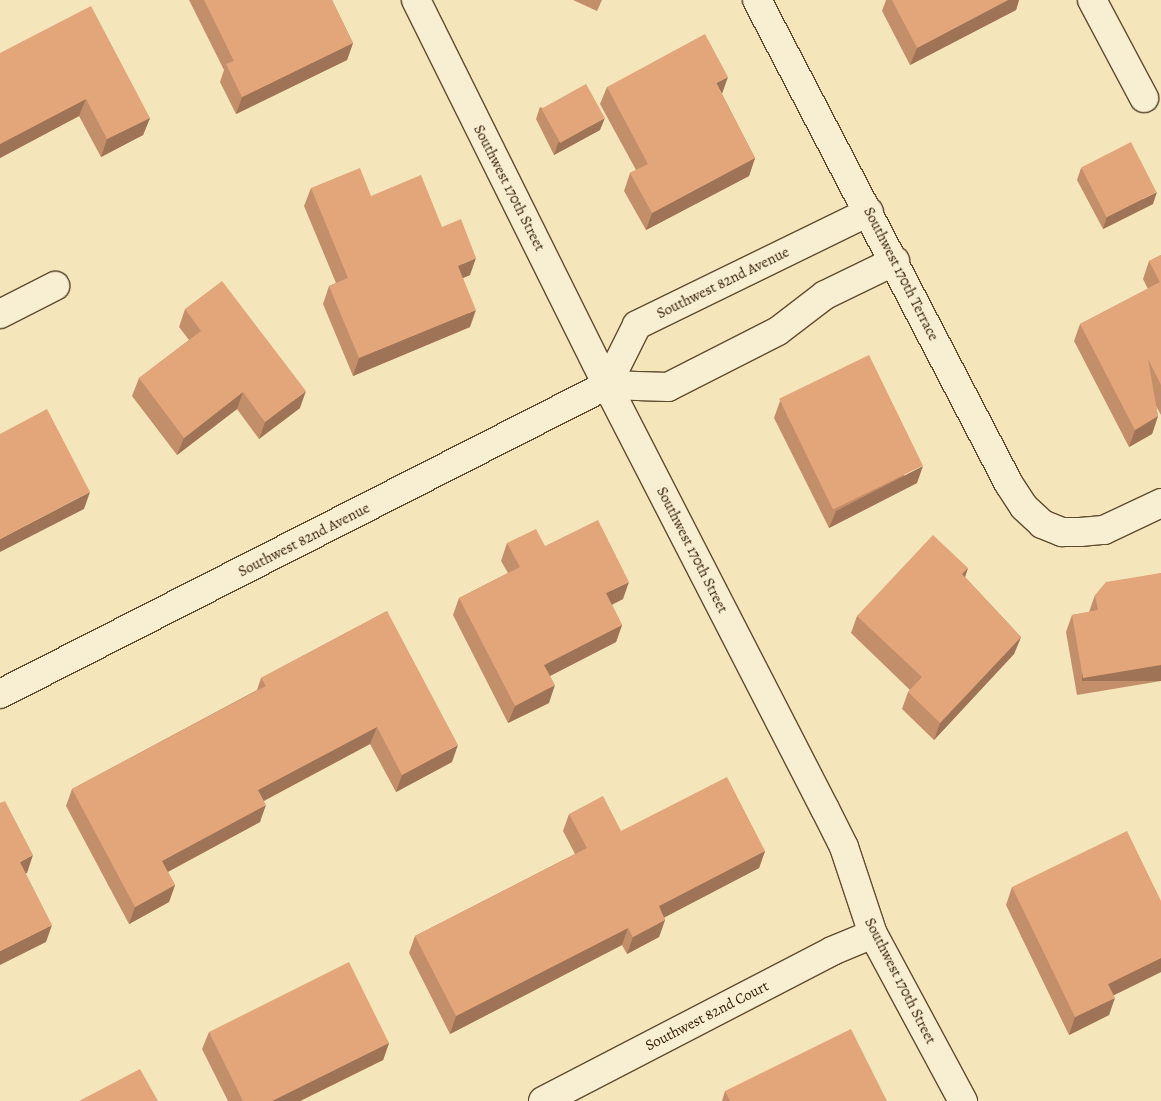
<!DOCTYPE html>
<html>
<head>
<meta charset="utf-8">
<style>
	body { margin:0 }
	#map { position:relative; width:1161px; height:1101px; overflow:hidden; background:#f5e5ba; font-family:Alegreya,serif }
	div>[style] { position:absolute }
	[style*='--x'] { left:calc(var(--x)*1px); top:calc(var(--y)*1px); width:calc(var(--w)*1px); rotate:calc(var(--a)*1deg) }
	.roads { filter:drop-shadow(1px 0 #604d30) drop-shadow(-1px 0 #604d30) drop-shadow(0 1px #604d30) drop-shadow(0 -1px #604d30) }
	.minor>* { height:28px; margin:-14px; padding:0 14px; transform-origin:14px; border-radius:14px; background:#f8eed2 }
	.wall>* { inset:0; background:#c38f6a }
	.shaded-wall>* { inset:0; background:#9f7456; transform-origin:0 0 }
	.building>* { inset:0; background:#e3a67b; transform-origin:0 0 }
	span { translate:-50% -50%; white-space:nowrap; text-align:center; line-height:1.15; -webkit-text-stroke:4.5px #f8eed2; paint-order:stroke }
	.street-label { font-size:15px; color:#2f1a02 }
</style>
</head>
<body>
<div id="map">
	<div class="roads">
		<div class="minor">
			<i style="--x:416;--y:0;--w:430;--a:63.6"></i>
			<i style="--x:607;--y:385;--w:477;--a:62.8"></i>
			<i style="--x:825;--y:809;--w:42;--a:63.4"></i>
			<i style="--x:844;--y:847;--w:92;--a:71.6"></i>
			<i style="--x:873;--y:934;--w:190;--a:61.7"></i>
			<i style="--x:757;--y:0;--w:546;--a:62.5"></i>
			<i style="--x:1009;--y:484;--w:27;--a:57"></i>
			<i style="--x:1024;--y:507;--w:25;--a:43"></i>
			<i style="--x:1042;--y:524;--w:22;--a:22"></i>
			<i style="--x:1062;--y:532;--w:18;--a:0"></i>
			<i style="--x:1080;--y:532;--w:24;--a:-5"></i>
			<i style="--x:1104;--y:530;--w:63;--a:-25.3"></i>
			<i style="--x:1092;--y:0;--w:111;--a:62"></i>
			<i style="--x:0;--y:314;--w:62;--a:-27"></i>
			<i style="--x:607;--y:385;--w:67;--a:-63.4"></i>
			<i style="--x:637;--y:325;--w:258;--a:-26"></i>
			<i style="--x:0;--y:694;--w:681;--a:-26.98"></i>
			<i style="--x:607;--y:385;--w:61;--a:1.9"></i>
			<i style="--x:668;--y:387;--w:123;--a:-27"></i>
			<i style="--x:778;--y:331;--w:59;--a:-37.5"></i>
			<i style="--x:825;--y:295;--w:78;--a:-25.9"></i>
			<i style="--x:543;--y:1101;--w:326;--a:-27.4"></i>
			<i style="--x:832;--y:951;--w:44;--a:-22.5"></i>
		</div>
	</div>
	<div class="wall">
		<i style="clip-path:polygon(189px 0,332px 0,353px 43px,347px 60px,236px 114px,220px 82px,224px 70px)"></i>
		<i style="clip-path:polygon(573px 0,602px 0,597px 11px)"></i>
		<i style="clip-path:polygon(886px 0,1019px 0,1016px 10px,910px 65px,882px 11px)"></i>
		<i style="clip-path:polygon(0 53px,150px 118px,143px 135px,101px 157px,79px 116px,0 158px)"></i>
		<i style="clip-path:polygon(607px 87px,722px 94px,755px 158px,749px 176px,646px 230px,624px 191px,630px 173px,636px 170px,600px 104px)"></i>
		<i style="clip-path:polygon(540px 107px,600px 130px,554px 155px,536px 119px)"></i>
		<i style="clip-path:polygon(1081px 168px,1153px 204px,1103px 229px,1077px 180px)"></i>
		<i style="clip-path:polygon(311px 188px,371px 196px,442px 227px,470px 275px,463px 278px,470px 327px,353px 376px,323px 304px,329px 286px,336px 283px,304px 206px)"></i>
		<i style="clip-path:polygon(1161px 255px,1161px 415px,1156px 406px,1158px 416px,1152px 434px,1129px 447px,1074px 341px,1080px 324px,1148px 289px,1143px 279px,1149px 261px)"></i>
		<i style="clip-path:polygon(185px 309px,300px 408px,259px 439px,237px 409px,177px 455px,132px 396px,139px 378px,189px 340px,179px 327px)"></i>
		<i style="clip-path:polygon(780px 401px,917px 483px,829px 528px,774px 418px)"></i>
		<i style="clip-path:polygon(507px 543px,545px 546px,623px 599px,612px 605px,622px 625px,616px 642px,550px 676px,549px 703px,508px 723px,453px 615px,459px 598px,508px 573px,501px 561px)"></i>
		<i style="clip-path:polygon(968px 568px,965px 577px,1021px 637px,1014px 654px,934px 740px,902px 709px,908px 692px,910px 690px,851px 633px,857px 616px)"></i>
		<i style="clip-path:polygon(1161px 573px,1161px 681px,1077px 695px,1066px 632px,1072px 615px,1089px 612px,1095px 595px)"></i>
		<i style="clip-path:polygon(387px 611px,452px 762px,396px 792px,370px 744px,264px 801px,260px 822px,168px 872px,175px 885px,169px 902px,129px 924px,66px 806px,72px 789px,257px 690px,261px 678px)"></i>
		<i style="clip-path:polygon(569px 814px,621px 831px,765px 851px,759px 868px,664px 917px,665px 920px,659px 937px,627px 954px,622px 945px,450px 1034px,409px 953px,415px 936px,575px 854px,563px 831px)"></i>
		<i style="clip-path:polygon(1012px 887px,1161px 901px,1161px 972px,1114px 995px,1109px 1015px,1069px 1035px,1006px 905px)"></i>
		<i style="clip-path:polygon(209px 1032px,389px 1043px,383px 1060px,300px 1101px,228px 1101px,202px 1049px)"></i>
		<i style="clip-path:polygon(725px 1091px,887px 1101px,722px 1101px)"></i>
	</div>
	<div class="shaded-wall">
		<i style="clip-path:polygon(1008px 0,1019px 0,1016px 10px,910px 65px,917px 48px)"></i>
		<i style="clip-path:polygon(353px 43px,347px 60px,236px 114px,242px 97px)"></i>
		<i style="clip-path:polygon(728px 77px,722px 94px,716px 83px)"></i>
		<i style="clip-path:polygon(86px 99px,79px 116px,0 158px,0 144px)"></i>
		<i style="clip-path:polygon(150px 118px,143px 135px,101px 157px,107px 139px)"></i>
		<i style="clip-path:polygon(605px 118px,600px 130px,554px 155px,558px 143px)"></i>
		<i style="clip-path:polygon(755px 158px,749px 176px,646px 230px,652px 213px)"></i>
		<i style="clip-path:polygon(1157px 192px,1153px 204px,1103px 229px,1107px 217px)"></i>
		<i style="clip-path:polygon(476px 258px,470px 275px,451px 283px,458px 266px)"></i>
		<i style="clip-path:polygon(476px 310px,470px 327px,353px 376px,359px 358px)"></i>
		<i style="clip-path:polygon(306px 391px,300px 408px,259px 439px,265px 422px)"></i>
		<i style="clip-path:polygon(243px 392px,237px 409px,177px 455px,184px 438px)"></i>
		<i style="clip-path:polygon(1158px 416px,1152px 434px,1129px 447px,1135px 430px)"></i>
		<i style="clip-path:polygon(923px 466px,917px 483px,829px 528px,836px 511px)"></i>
		<i style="clip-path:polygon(90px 492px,84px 509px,0 552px,0 539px)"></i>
		<i style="clip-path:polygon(968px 568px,962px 585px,962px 574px)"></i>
		<i style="clip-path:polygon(629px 582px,623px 599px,600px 610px,606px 593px)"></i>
		<i style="clip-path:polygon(622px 625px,616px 642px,538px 682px,544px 665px)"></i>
		<i style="clip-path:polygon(1021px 637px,1014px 654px,934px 740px,940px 723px)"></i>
		<i style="left:1161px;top:665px;width:16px;height:79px;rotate:90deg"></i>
		<i style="clip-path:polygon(555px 685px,549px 703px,508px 723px,515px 706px)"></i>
		<i style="clip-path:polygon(377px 727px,370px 744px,252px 807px,258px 790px)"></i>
		<i style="clip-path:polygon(458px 745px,452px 762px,396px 792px,402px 775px)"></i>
		<i style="clip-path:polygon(266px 805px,260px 822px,156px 878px,162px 861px)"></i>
		<i style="clip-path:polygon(765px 851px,759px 868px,652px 924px,659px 906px)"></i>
		<i style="clip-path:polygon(33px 855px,27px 873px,14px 879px,20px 862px)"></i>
		<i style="clip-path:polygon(175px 885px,169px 902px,129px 924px,135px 907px)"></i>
		<i style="clip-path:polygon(665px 920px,659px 937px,627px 954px,633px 937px)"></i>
		<i style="clip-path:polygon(52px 925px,46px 942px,0 965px,0 951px)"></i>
		<i style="clip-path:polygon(628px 928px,622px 945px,450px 1034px,456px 1016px)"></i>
		<i style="clip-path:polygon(1161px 958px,1161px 972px,1102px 1001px,1108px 984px)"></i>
		<i style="clip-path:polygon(1115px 998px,1109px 1015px,1069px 1035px,1075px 1017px)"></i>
		<i style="clip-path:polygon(389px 1043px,383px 1060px,300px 1101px,272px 1101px)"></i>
	</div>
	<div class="building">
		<i style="clip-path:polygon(204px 0,332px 0,353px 43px,242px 97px,226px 64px,234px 61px)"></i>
		<i style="clip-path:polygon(892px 0,1008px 0,917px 48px)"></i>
		<i style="clip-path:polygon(91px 6px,150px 118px,107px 139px,86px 99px,0 144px,0 53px)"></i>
		<i style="clip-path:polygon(705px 34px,728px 77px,716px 83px,755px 158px,652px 213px,630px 173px,648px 164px,607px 87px)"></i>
		<i style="left:586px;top:84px;width:39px;height:51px;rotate:61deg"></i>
		<i style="left:1131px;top:142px;width:56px;height:56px;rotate:63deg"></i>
		<i style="clip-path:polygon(360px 168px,371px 196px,421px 175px,442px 227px,461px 219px,476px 258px,458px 266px,476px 310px,359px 358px,329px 286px,348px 278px,311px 188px)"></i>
		<i style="clip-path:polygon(1161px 255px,1161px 385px,1148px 359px,1158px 416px,1135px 430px,1080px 324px,1160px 282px,1149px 261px)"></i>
		<i style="clip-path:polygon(222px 281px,306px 391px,265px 422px,243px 392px,184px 438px,139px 378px,201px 331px,185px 309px)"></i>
		<i style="left:869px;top:355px;width:123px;height:100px;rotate:64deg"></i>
		<i style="clip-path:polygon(47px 409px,90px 492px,0 539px,0 434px)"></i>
		<i style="clip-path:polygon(598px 520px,629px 582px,606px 593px,622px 625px,544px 665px,555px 685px,515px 706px,459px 598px,520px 567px,507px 543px,536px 529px,545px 546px)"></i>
		<i style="clip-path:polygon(933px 535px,968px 568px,962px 574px,1021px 637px,940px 723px,908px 692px,922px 677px,857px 616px)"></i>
		<i style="clip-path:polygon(1161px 573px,1161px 665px,1083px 678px,1072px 615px,1098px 610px,1095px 595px,1106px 582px)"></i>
		<i style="clip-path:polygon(387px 611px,458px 745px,402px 775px,377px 727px,258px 790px,266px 805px,162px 861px,175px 885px,135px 907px,72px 789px,266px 686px,261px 678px)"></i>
		<i style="clip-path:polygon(727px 777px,765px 851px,659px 906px,665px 920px,633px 937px,628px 928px,456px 1016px,415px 936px,587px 848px,569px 814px,603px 796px,621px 831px)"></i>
		<i style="clip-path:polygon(5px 801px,33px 855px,20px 862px,52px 925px,0 951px,0 803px)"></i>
		<i style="clip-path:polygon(1127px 831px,1161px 901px,1161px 958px,1108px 984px,1115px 998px,1075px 1017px,1012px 887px)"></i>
		<i style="clip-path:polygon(349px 962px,389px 1043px,272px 1101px,243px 1101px,209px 1032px)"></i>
		<i style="clip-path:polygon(851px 1029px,887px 1101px,730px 1101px,725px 1091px)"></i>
		<i style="clip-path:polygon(140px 1069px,158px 1101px,79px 1101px)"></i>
	</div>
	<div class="street-label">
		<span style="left:509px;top:188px;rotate:63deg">Southwest 170th Street</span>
		<span style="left:901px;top:274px;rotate:63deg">Southwest 170th Terrace</span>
		<span style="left:723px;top:283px;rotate:-26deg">Southwest 82nd Avenue</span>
		<span style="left:304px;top:540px;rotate:-27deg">Southwest 82nd Avenue</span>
		<span style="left:692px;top:550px;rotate:63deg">Southwest 170th Street</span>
		<span style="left:900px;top:981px;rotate:63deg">Southwest 170th Street</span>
		<span style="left:707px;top:1016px;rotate:-27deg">Southwest 82nd Court</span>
	</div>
</div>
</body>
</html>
